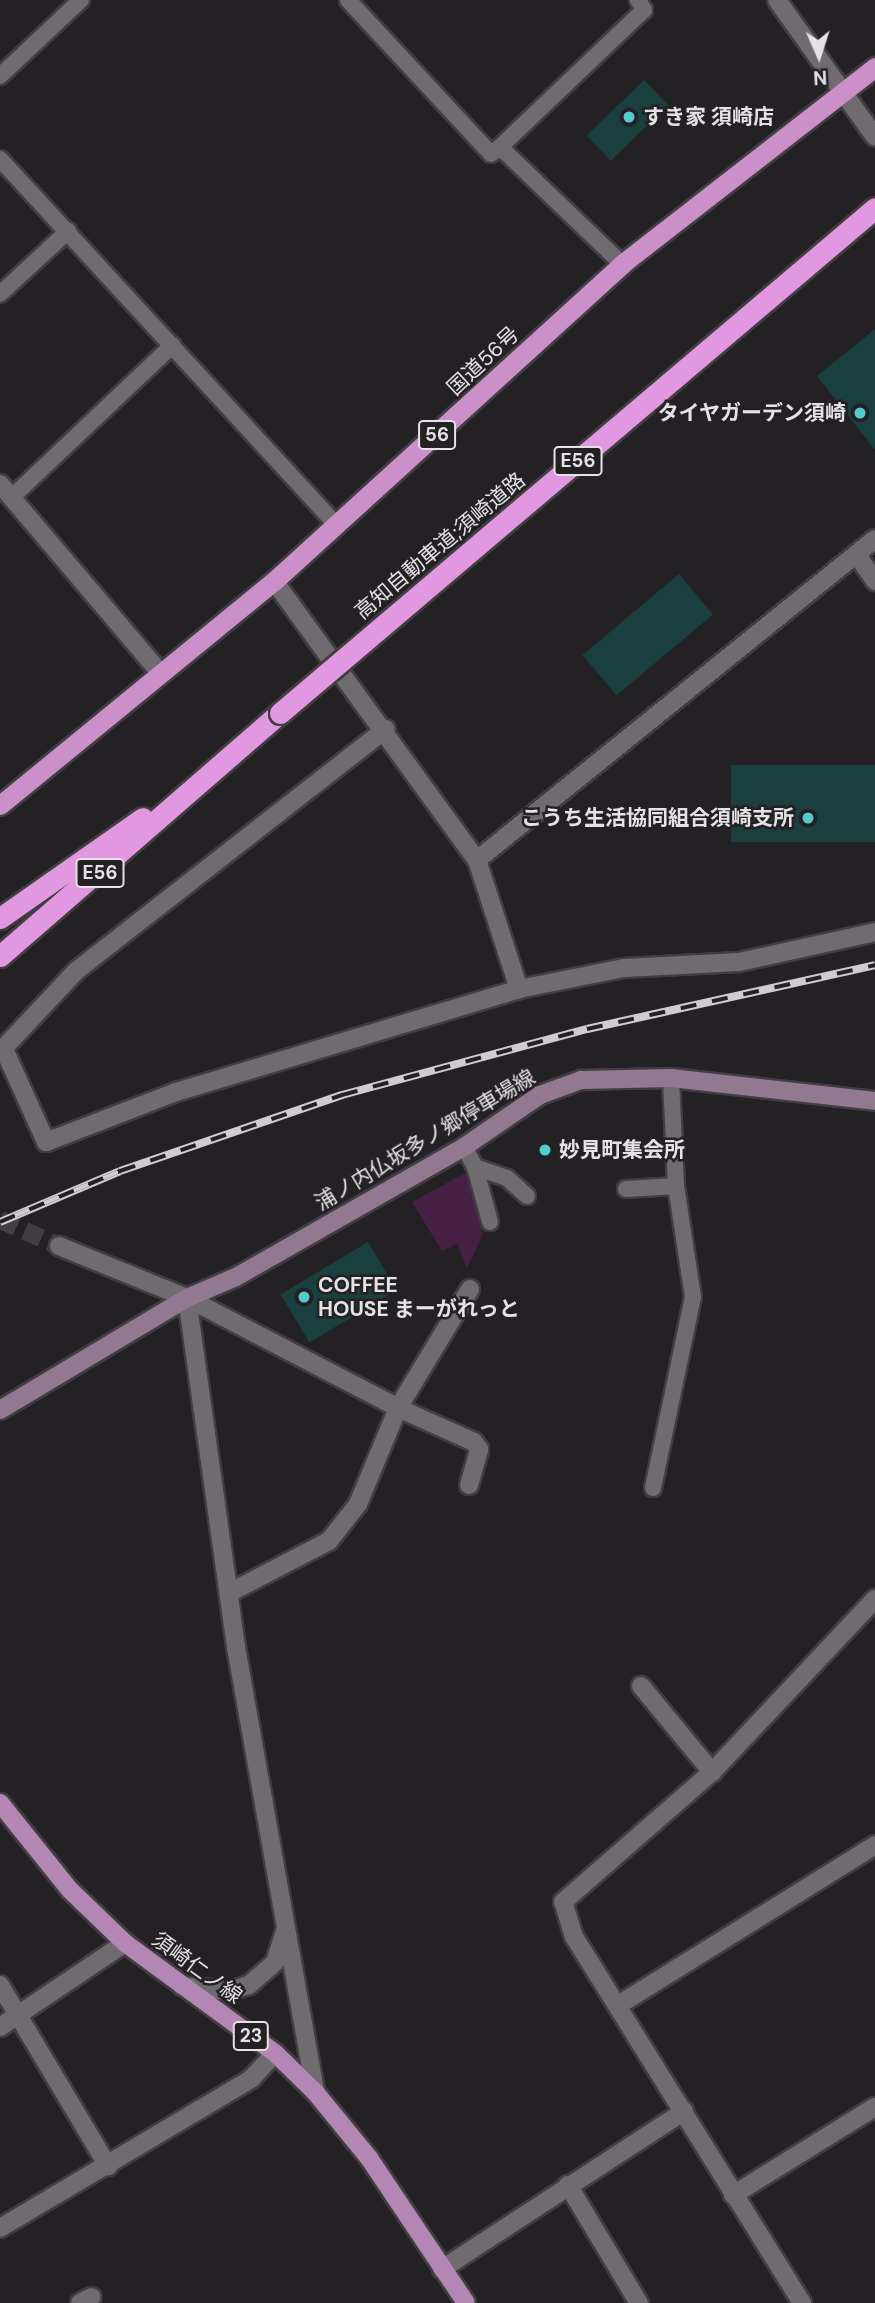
<!DOCTYPE html>
<html>
<head>
<meta charset="utf-8">
<style>
	body { margin:0 }
	#map { position:relative; width:875px; height:2303px; overflow:hidden; background:#242124; font-family:"DM Sans","Noto Sans JP",sans-serif }
	div>[style] { position:absolute }
	[style*='--x'] { left:calc(var(--x)*1px); top:calc(var(--y)*1px); width:calc(var(--w)*1px); rotate:calc(var(--a)*1deg) }
	.green>* { inset:0; background:#462145 }
	.building>* { inset:0; background:#1a3f3f; transform-origin:0 0 }
	.minor-tunnel>* { height:18px; margin-top:-9px; transform-origin:0; background:repeating-linear-gradient(90deg,#413e41 0 18px,transparent 0 27px) }
	.roads { filter:drop-shadow(2px 0 #413e41) drop-shadow(-2px 0 #413e41) drop-shadow(0 2px #413e41) drop-shadow(0 -2px #413e41) }
	.service>* { height:16px; margin:-8px; padding:0 8px; transform-origin:8px; border-radius:8px; background:#6f6b6f }
	.minor>* { height:18px; margin:-9px; padding:0 9px; transform-origin:9px; border-radius:9px; background:#6f6b6f }
	.tertiary>* { height:18px; margin:-9px; padding:0 9px; transform-origin:9px; border-radius:9px; background:#6f6b6f }
	.secondary>* { height:18px; margin:-9px; padding:0 9px; transform-origin:9px; border-radius:9px; background:#927891 }
	.primary>* { height:18px; margin:-9px; padding:0 9px; transform-origin:9px; border-radius:9px; background:#b486b3 }
	.trunk>* { height:19px; margin:-9.5px; padding:0 9.5px; transform-origin:9.5px; border-radius:9.5px; background:#cb8fca }
	.motorway>* { height:21px; margin:-10.5px; padding:0 10.5px; transform-origin:10.5px; border-radius:10.5px; background:#e298e0 }
	.rail>* { height:8px; margin-top:-4px; transform-origin:0; background:repeating-linear-gradient(90deg,#242124 0 16px,#cfcccf 0 32px); box-sizing:border-box; border-block:2px solid #cfcccf }
	.bridges { filter:drop-shadow(2px 0 #413e41) drop-shadow(-2px 0 #413e41) drop-shadow(0 2px #413e41) drop-shadow(0 -2px #413e41) }
	.motorway-bridge>* { height:21px; margin:-10.5px; padding:0 10.5px; transform-origin:10.5px; border-radius:10.5px; background:#e298e0 }
	.dots>* { width:19px; height:19px; translate:-50% -50%; box-sizing:border-box; border:4px solid #242124; border-radius:50% }
	span { translate:-50% -50%; white-space:nowrap; text-align:center; line-height:1.15; -webkit-text-stroke:5px #242124; paint-order:stroke }
	.shield-label span { padding:2px 5px; background:#242124; border:2px solid; border-radius:5px; -webkit-text-stroke-width:0 }
	.shield-label { font-size:19px; color:#e5e2e5; font-weight:700 }
	.poi-label { font-size:21px; color:#e5e2e5; font-weight:700 }
	.left { translate:0 -50%; text-align:left }
	.right { translate:-100% -50%; text-align:right }
	.street-label { font-size:21px; color:#e5e2e5 }
	.north { position:absolute; left:784px; top:21px; width:70px; height:70px; -webkit-text-stroke:5px #242124; paint-order:stroke; rotate:177deg; font-size:19px; font-weight:700; line-height:28px; text-align:center; color:#e5e2e5 }
	.north::after { content:''; display:block; margin:auto; width:24px; height:32px; background:#e5e2e5; clip-path:polygon(50% 0,100% 100%,50% 72%,0 100%) }
</style>
</head>
<body>
<div id="map">
	<div class="green">
		<i style="clip-path:polygon(469px 1171px,483px 1234px,467px 1268px,457px 1244px,442px 1251px,412px 1202px)"></i>
	</div>
	<div class="building">
		<i style="left:644px;top:80px;width:35px;height:80px;rotate:46deg"></i>
		<i style="clip-path:polygon(875px 329px,875px 450px,817px 376px)"></i>
		<i style="left:679px;top:574px;width:53px;height:126px;rotate:50deg"></i>
		<i style="left:875px;top:765px;width:77px;height:144px;rotate:90deg"></i>
		<i style="left:368px;top:1242px;width:56px;height:102px;rotate:59deg"></i>
	</div>
	<div class="minor-tunnel">
		<i style="--x:0;--y:1220;--w:64;--a:23.8"></i>
	</div>
	<div class="roads">
		<div class="service">
			<i style="--x:348;--y:0;--w:210;--a:47.1"></i>
			<i style="--x:491;--y:154;--w:11;--a:-38"></i>
			<i style="--x:0;--y:76;--w:111;--a:-43.2"></i>
			<i style="--x:0;--y:159;--w:498;--a:47.4"></i>
			<i style="--x:622;--y:264;--w:169;--a:-136.2"></i>
			<i style="--x:500;--y:147;--w:199;--a:-43.6"></i>
			<i style="--x:644;--y:10;--w:12;--a:-121"></i>
			<i style="--x:0;--y:294;--w:93;--a:-42.8"></i>
			<i style="--x:12;--y:497;--w:221;--a:-43.4"></i>
			<i style="--x:464;--y:1147;--w:23;--a:61"></i>
			<i style="--x:475;--y:1167;--w:34;--a:19"></i>
			<i style="--x:507;--y:1178;--w:27;--a:42"></i>
			<i style="--x:475;--y:1167;--w:57;--a:74.7"></i>
			<i style="--x:626;--y:1189;--w:50;--a:-3.4"></i>
			<i style="--x:653;--y:1488;--w:195;--a:-78.2"></i>
			<i style="--x:693;--y:1297;--w:112;--a:-98.7"></i>
			<i style="--x:676;--y:1186;--w:108;--a:-92.7"></i>
		</div>
		<div class="minor">
			<i style="--x:0;--y:484;--w:249;--a:49.7"></i>
			<i style="--x:857;--y:555;--w:32;--a:55"></i>
			<i style="--x:274;--y:581;--w:345;--a:54"></i>
			<i style="--x:477;--y:860;--w:136;--a:72"></i>
			<i style="--x:477;--y:860;--w:511;--a:-38.89"></i>
			<i style="--x:4;--y:1049;--w:102;--a:65.7"></i>
			<i style="--x:46;--y:1142;--w:139;--a:-21"></i>
			<i style="--x:176;--y:1092;--w:358;--a:-16.7"></i>
			<i style="--x:519;--y:989;--w:107;--a:-11.3"></i>
			<i style="--x:624;--y:968;--w:115;--a:-3"></i>
			<i style="--x:739;--y:962;--w:139;--a:-12.4"></i>
			<i style="--x:0;--y:1052;--w:111;--a:-46.8"></i>
			<i style="--x:76;--y:971;--w:393;--a:-38"></i>
			<i style="--x:59;--y:1246;--w:138;--a:22.1"></i>
			<i style="--x:187;--y:1298;--w:238;--a:27.5"></i>
			<i style="--x:398;--y:1408;--w:104;--a:112.6"></i>
			<i style="--x:358;--y:1504;--w:47;--a:128.1"></i>
			<i style="--x:329;--y:1541;--w:113;--a:152.5"></i>
			<i style="--x:469;--y:1485;--w:37;--a:-74"></i>
			<i style="--x:479;--y:1449;--w:9;--a:-126"></i>
			<i style="--x:474;--y:1442;--w:83;--a:-155.9"></i>
			<i style="--x:398;--y:1408;--w:139;--a:-58.8"></i>
			<i style="--x:641;--y:1686;--w:112;--a:50.5"></i>
			<i style="--x:0;--y:1985;--w:211;--a:59.2"></i>
			<i style="--x:182;--y:1986;--w:48;--a:5.9"></i>
			<i style="--x:230;--y:1991;--w:20;--a:-18"></i>
			<i style="--x:249;--y:1985;--w:35;--a:-41"></i>
			<i style="--x:275;--y:1962;--w:32;--a:-72"></i>
			<i style="--x:620;--y:2004;--w:301;--a:-31.9"></i>
			<i style="--x:0;--y:2027;--w:151;--a:-33.9"></i>
			<i style="--x:568;--y:2185;--w:138;--a:59"></i>
			<i style="--x:733;--y:2195;--w:167;--a:-31.8"></i>
			<i style="--x:0;--y:2228;--w:292;--a:-30.7"></i>
			<i style="--x:251;--y:2079;--w:35;--a:-47"></i>
			<i style="--x:442;--y:2269;--w:289;--a:-33.1"></i>
			<i style="--x:80;--y:2303;--w:13;--a:-27"></i>
			<i style="--x:802;--y:2303;--w:431;--a:-121.9"></i>
			<i style="--x:574;--y:1937;--w:37;--a:-107"></i>
			<i style="--x:563;--y:1902;--w:198;--a:-41.1"></i>
			<i style="--x:712;--y:1772;--w:238;--a:-46.7"></i>
		</div>
		<div class="tertiary">
			<i style="--x:777;--y:0;--w:168;--a:54.4"></i>
			<i style="--x:187;--y:1298;--w:352;--a:82"></i>
			<i style="--x:236;--y:1647;--w:452;--a:79.9"></i>
		</div>
		<div class="secondary">
			<i style="--x:0;--y:1410;--w:218;--a:-30.9"></i>
			<i style="--x:187;--y:1298;--w:53;--a:-23.2"></i>
			<i style="--x:236;--y:1277;--w:262;--a:-29.7"></i>
			<i style="--x:464;--y:1147;--w:92;--a:-34.4"></i>
			<i style="--x:540;--y:1095;--w:44;--a:-20.1"></i>
			<i style="--x:581;--y:1080;--w:90;--a:-1.3"></i>
			<i style="--x:671;--y:1078;--w:205;--a:6.4"></i>
		</div>
		<div class="primary">
			<i style="--x:0;--y:1803;--w:112;--a:51.2"></i>
			<i style="--x:70;--y:1890;--w:76;--a:43.9"></i>
			<i style="--x:125;--y:1943;--w:186;--a:36.3"></i>
			<i style="--x:275;--y:2053;--w:56;--a:44.3"></i>
			<i style="--x:315;--y:2092;--w:85;--a:50.7"></i>
			<i style="--x:369;--y:2158;--w:174;--a:56.2"></i>
		</div>
		<div class="trunk">
			<i style="--x:0;--y:805;--w:354;--a:-39.3"></i>
			<i style="--x:274;--y:581;--w:471;--a:-42.3"></i>
			<i style="--x:622;--y:264;--w:321;--a:-37.9"></i>
		</div>
		<div class="motorway">
			<i style="--x:0;--y:918;--w:174;--a:-35"></i>
			<i style="--x:0;--y:956;--w:371;--a:-41"></i>
		</div>
	</div>
	<div class="rail">
		<i style="--x:0;--y:1222;--w:130;--a:-23"></i>
		<i style="--x:120;--y:1171;--w:235;--a:-18.9"></i>
		<i style="--x:342;--y:1095;--w:254;--a:-15.1"></i>
		<i style="--x:587;--y:1029;--w:295;--a:-12.5"></i>
	</div>
	<div class="bridges">
		<div class="motorway-bridge">
			<i style="--x:280;--y:713;--w:780;--a:-40.32"></i>
		</div>
	</div>
	<div class="dots">
		<i style="left:629px;top:117px;background:#52cdce"></i>
		<i style="left:860px;top:413px;background:#52cdce"></i>
		<i style="left:808px;top:818px;background:#52cdce"></i>
		<i style="left:545px;top:1150px;background:#52cdce"></i>
		<i style="left:304px;top:1297px;background:#52cdce"></i>
	</div>
	<div class="shield-label">
		<span style="left:437px;top:435px">56</span>
		<span style="left:578px;top:461px">E56</span>
		<span style="left:100px;top:873px">E56</span>
		<span style="left:251px;top:2036px">23</span>
	</div>
	<div class="poi-label">
		<span class="left" style="left:643px;top:117px">すき家 須崎店</span>
		<span class="right" style="left:846px;top:413px">タイヤガーデン須崎</span>
		<span class="right" style="left:794px;top:818px">こうち生活協同組合須崎支所</span>
		<span class="left" style="left:559px;top:1150px">妙見町集会所</span>
		<span class="left" style="left:318px;top:1297px">COFFEE<br>HOUSE まーがれっと</span>
	</div>
	<div class="street-label">
		<span style="left:483px;top:361px;rotate:-43deg">国道56号</span>
		<span style="left:440px;top:546px;rotate:-40deg">高知自動車道;須崎道路</span>
		<span style="left:425px;top:1140px;rotate:-31deg">浦ノ内仏坂多ノ郷停車場線</span>
		<span style="left:197px;top:1968px;rotate:36deg">須崎仁ノ線</span>
	</div>
	<div class="north">N</div>
</div>
</body>
</html>
